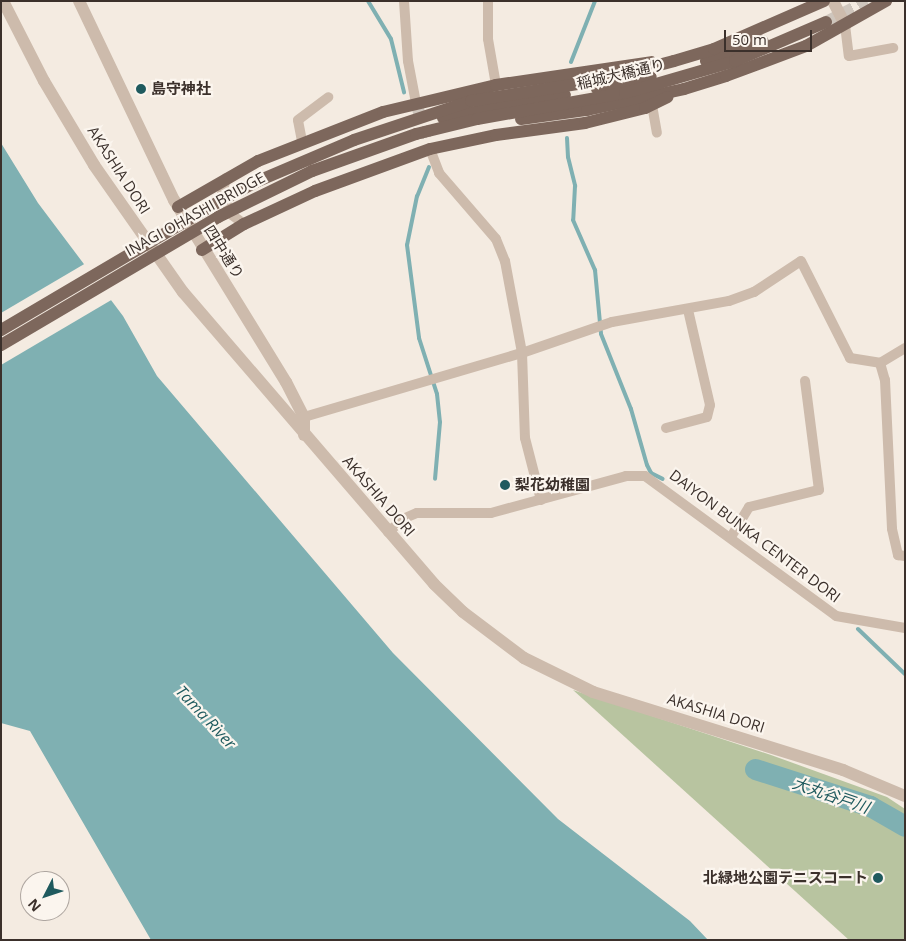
<!DOCTYPE html>
<html>
<head>
<meta charset="utf-8">
<style>
	body { margin:0 }
	#map { position:relative; width:906px; height:941px; overflow:hidden; background:#f4ebe1; font-family:"Open Sans","Noto Sans JP",sans-serif }
	div>[style] { position:absolute }
	[style*='--x'] { left:calc(var(--x)*1px); top:calc(var(--y)*1px); width:calc(var(--w)*1px); rotate:calc(var(--a)*1deg) }
	.green>* { inset:0; background:#b8c4a0 }
	.water>* { inset:0; background:#7fb0b2 }
	.pier>* { inset:0; background:#f4ebe1 }
	.stream>* { height:4px; margin:-2px; padding:0 2px; transform-origin:2px; border-radius:2px; background:#7fb0b2 }
	.river>* { height:21px; margin:-10.5px; padding:0 10.5px; transform-origin:10.5px; border-radius:10.5px; background:#7fb0b2 }
	.tertiary-tunnel>* { height:12px; margin-top:-6px; transform-origin:0; background:repeating-linear-gradient(90deg,#cfc6bd 0 12px,transparent 0 18px) }
	.primary-tunnel>* { height:12px; margin-top:-6px; transform-origin:0; background:repeating-linear-gradient(90deg,#cfc6bd 0 12px,transparent 0 18px) }
	.minor>* { height:10px; margin:-5px; padding:0 5px; transform-origin:5px; border-radius:5px; background:#cdbbac }
	.tertiary>* { height:12px; margin:-6px; padding:0 6px; transform-origin:6px; border-radius:6px; background:#cdbbac }
	.primary>* { height:12px; margin:-6px; padding:0 6px; transform-origin:6px; border-radius:6px; background:#7d675c }
	.dots>* { width:14px; height:14px; translate:-50% -50%; box-sizing:border-box; border:2px solid #fbf5ee; border-radius:50% }
	span { translate:-50% -50%; white-space:nowrap; text-align:center; line-height:1.15; -webkit-text-stroke:4.5px #fbf5ee; paint-order:stroke }
	.street-label { font-size:15px; color:#3b302b }
	.poi-label { font-size:15px; color:#3b302b; font-weight:700 }
	.left { translate:0 -50%; text-align:left }
	.right { translate:-100% -50%; text-align:right }
	.water-label { font-size:16px; color:#1f5a5e; font-style:italic }
	.frame { position:absolute; inset:0; border:2px solid #3b302b; pointer-events:none }
	.north { position:absolute; left:20px; top:871px; width:50px; height:50px; box-sizing:border-box; background:#fbf5ee; border:1px solid #aea6a0; border-radius:50%; rotate:229deg; font-size:14px; font-weight:700; line-height:20px; text-align:center; color:#3b302b }
	.north::after { content:''; display:block; margin:auto; width:18px; height:22px; background:#1f5a5e; clip-path:polygon(50% 0,100% 100%,50% 72%,0 100%) }
	.scale { position:absolute; left:724px; top:30px; width:88px; height:22px; box-sizing:border-box; border:2px solid #3b302b; border-top:0; padding-left:6px; font-size:15px; line-height:18px; white-space:nowrap; color:#3b302b; -webkit-text-stroke:4px #fbf5ee; paint-order:stroke }
</style>
</head>
<body>
<div id="map">
	<div class="green">
		<i style="clip-path:polygon(573px 690px,771px 755px,887px 797px,905px 809px,905px 940px,849px 940px)"></i>
	</div>
	<div class="water">
		<i style="clip-path:polygon(1px 143px,38px 203px,123px 316px,157px 376px,393px 653px,558px 819px,690px 921px,708px 940px,151px 940px,30px 731px,1px 723px)"></i>
	</div>
	<div class="pier">
		<i style="clip-path:polygon(86px 263px,113px 299px,1px 365px,1px 313px)"></i>
	</div>
	<div class="stream">
		<i style="--x:368;--y:1;--w:44;--a:58.8"></i>
		<i style="--x:391;--y:39;--w:55;--a:76.2"></i>
		<i style="--x:571;--y:62;--w:66;--a:-68.5"></i>
		<i style="--x:567;--y:138;--w:19;--a:87"></i>
		<i style="--x:568;--y:157;--w:30;--a:76"></i>
		<i style="--x:575;--y:186;--w:34;--a:93"></i>
		<i style="--x:573;--y:220;--w:55;--a:66.3"></i>
		<i style="--x:595;--y:270;--w:64;--a:84.6"></i>
		<i style="--x:601;--y:334;--w:81;--a:68.2"></i>
		<i style="--x:631;--y:409;--w:58;--a:74.1"></i>
		<i style="--x:647;--y:465;--w:9;--a:63"></i>
		<i style="--x:651;--y:473;--w:13;--a:27"></i>
		<i style="--x:429;--y:167;--w:31;--a:112"></i>
		<i style="--x:417;--y:196;--w:50;--a:101.5"></i>
		<i style="--x:407;--y:245;--w:94;--a:82.6"></i>
		<i style="--x:419;--y:338;--w:59;--a:72.2"></i>
		<i style="--x:437;--y:394;--w:28;--a:84"></i>
		<i style="--x:440;--y:422;--w:57;--a:95"></i>
		<i style="--x:858;--y:629;--w:65;--a:43.8"></i>
	</div>
	<div class="river">
		<i style="--x:755;--y:769;--w:121;--a:17.8"></i>
		<i style="--x:870;--y:806;--w:40;--a:29.7"></i>
	</div>
	<div class="tertiary-tunnel">
		<i style="--x:418;--y:109;--w:35;--a:74"></i>
	</div>
	<div class="primary-tunnel">
		<i style="--x:826;--y:22;--w:46;--a:-27.1"></i>
	</div>
	<div class="minor">
		<i style="--x:404;--y:1;--w:60;--a:86.2"></i>
		<i style="--x:408;--y:61;--w:43;--a:79.2"></i>
		<i style="--x:488;--y:1;--w:38;--a:90"></i>
		<i style="--x:488;--y:39;--w:47;--a:80.1"></i>
		<i style="--x:845;--y:25;--w:31;--a:83"></i>
		<i style="--x:849;--y:56;--w:45;--a:-10.3"></i>
		<i style="--x:652;--y:105;--w:28;--a:80"></i>
		<i style="--x:302;--y:141;--w:21;--a:-101"></i>
		<i style="--x:298;--y:120;--w:38;--a:-37"></i>
		<i style="--x:430;--y:149;--w:26;--a:69"></i>
		<i style="--x:439;--y:173;--w:87;--a:49.2"></i>
		<i style="--x:496;--y:239;--w:24;--a:68"></i>
		<i style="--x:505;--y:261;--w:94;--a:79.5"></i>
		<i style="--x:522;--y:353;--w:85;--a:88"></i>
		<i style="--x:525;--y:438;--w:64;--a:75.5"></i>
		<i style="--x:226;--y:178;--w:16;--a:104"></i>
		<i style="--x:222;--y:194;--w:23;--a:65"></i>
		<i style="--x:232;--y:215;--w:15;--a:37"></i>
		<i style="--x:905;--y:348;--w:29;--a:149"></i>
		<i style="--x:880;--y:363;--w:18;--a:74"></i>
		<i style="--x:885;--y:380;--w:149;--a:87.3"></i>
		<i style="--x:892;--y:529;--w:27;--a:77"></i>
		<i style="--x:898;--y:555;--w:7;--a:8"></i>
		<i style="--x:304;--y:417;--w:227;--a:-16.4"></i>
		<i style="--x:522;--y:353;--w:95;--a:-19"></i>
		<i style="--x:612;--y:322;--w:119;--a:-10.2"></i>
		<i style="--x:729;--y:301;--w:27;--a:-20"></i>
		<i style="--x:754;--y:292;--w:56;--a:-33.4"></i>
		<i style="--x:801;--y:261;--w:109;--a:63.2"></i>
		<i style="--x:850;--y:358;--w:30;--a:9"></i>
		<i style="--x:666;--y:428;--w:42;--a:-15"></i>
		<i style="--x:707;--y:417;--w:12;--a:-76"></i>
		<i style="--x:710;--y:405;--w:98;--a:-103"></i>
		<i style="--x:388;--y:532;--w:22;--a:-39"></i>
		<i style="--x:405;--y:518;--w:13;--a:-23"></i>
		<i style="--x:417;--y:513;--w:74;--a:0"></i>
		<i style="--x:491;--y:513;--w:140;--a:-15.3"></i>
		<i style="--x:626;--y:476;--w:19;--a:0"></i>
		<i style="--x:645;--y:476;--w:237;--a:36.2"></i>
		<i style="--x:836;--y:616;--w:70;--a:9.9"></i>
		<i style="--x:731;--y:537;--w:35;--a:-59"></i>
		<i style="--x:749;--y:507;--w:72;--a:-13.7"></i>
		<i style="--x:819;--y:490;--w:110;--a:-97.3"></i>
	</div>
	<div class="tertiary">
		<i style="--x:3;--y:1;--w:90;--a:62.9"></i>
		<i style="--x:44;--y:81;--w:98;--a:59.2"></i>
		<i style="--x:94;--y:165;--w:155;--a:55"></i>
		<i style="--x:183;--y:292;--w:385;--a:49.3"></i>
		<i style="--x:434;--y:584;--w:40;--a:44"></i>
		<i style="--x:463;--y:612;--w:76;--a:37"></i>
		<i style="--x:524;--y:658;--w:77;--a:26.2"></i>
		<i style="--x:593;--y:692;--w:262;--a:17.3"></i>
		<i style="--x:843;--y:770;--w:67;--a:22.8"></i>
		<i style="--x:79;--y:1;--w:221;--a:64.5"></i>
		<i style="--x:174;--y:200;--w:214;--a:58.4"></i>
		<i style="--x:286;--y:382;--w:39;--a:63"></i>
		<i style="--x:304;--y:417;--w:18;--a:90"></i>
		<i style="--x:833;--y:1;--w:27;--a:63"></i>
	</div>
	<div class="primary">
		<i style="--x:706;--y:61;--w:60;--a:-19.3"></i>
		<i style="--x:597;--y:89;--w:55;--a:-12.5"></i>
		<i style="--x:443;--y:118;--w:124;--a:-10.7"></i>
		<i style="--x:521;--y:119;--w:67;--a:-7.8"></i>
		<i style="--x:587;--y:110;--w:99;--a:-12.2"></i>
		<i style="--x:684;--y:89;--w:44;--a:-17.2"></i>
		<i style="--x:726;--y:76;--w:85;--a:-20.6"></i>
		<i style="--x:806;--y:46;--w:92;--a:-29.4"></i>
		<i style="--x:178;--y:207;--w:92;--a:-29.9"></i>
		<i style="--x:258;--y:161;--w:134;--a:-21.4"></i>
		<i style="--x:383;--y:112;--w:116;--a:-13.4"></i>
		<i style="--x:496;--y:85;--w:157;--a:-8.4"></i>
		<i style="--x:202;--y:250;--w:49;--a:-31.8"></i>
		<i style="--x:244;--y:224;--w:78;--a:-24.9"></i>
		<i style="--x:315;--y:191;--w:122;--a:-20.1"></i>
		<i style="--x:430;--y:149;--w:67;--a:-12"></i>
		<i style="--x:496;--y:135;--w:90;--a:-7.7"></i>
		<i style="--x:585;--y:123;--w:62;--a:-14"></i>
		<i style="--x:645;--y:108;--w:25;--a:-26"></i>
		<i style="--x:1;--y:330;--w:246;--a:-30.5"></i>
		<i style="--x:213;--y:205;--w:51;--a:-28.1"></i>
		<i style="--x:258;--y:181;--w:104;--a:-23.1"></i>
		<i style="--x:354;--y:140;--w:123;--a:-18.4"></i>
		<i style="--x:471;--y:101;--w:133;--a:-9.1"></i>
		<i style="--x:602;--y:80;--w:74;--a:-14.8"></i>
		<i style="--x:674;--y:61;--w:42;--a:-16.7"></i>
		<i style="--x:714;--y:49;--w:120;--a:-23.6"></i>
		<i style="--x:1;--y:345;--w:252;--a:-30.5"></i>
		<i style="--x:218;--y:217;--w:105;--a:-26.1"></i>
		<i style="--x:312;--y:171;--w:110;--a:-19.6"></i>
		<i style="--x:416;--y:134;--w:63;--a:-13.8"></i>
		<i style="--x:477;--y:119;--w:150;--a:-10"></i>
		<i style="--x:625;--y:93;--w:115;--a:-16.2"></i>
		<i style="--x:735;--y:61;--w:99;--a:-23.2"></i>
	</div>
	<div class="dots">
		<i style="left:141px;top:89px;background:#1f5a5e"></i>
		<i style="left:505px;top:485px;background:#1f5a5e"></i>
		<i style="left:878px;top:878px;background:#1f5a5e"></i>
	</div>
	<div class="street-label">
		<span style="left:621px;top:74px;rotate:-13deg">稲城大橋通り</span>
		<span style="left:119px;top:170px;rotate:57deg">AKASHIA DORI</span>
		<span style="left:195px;top:214px;rotate:-29deg">INAGI OHASHI BRIDGE</span>
		<span style="left:224px;top:252px;rotate:58deg">四中通り</span>
		<span style="left:379px;top:496px;rotate:49deg">AKASHIA DORI</span>
		<span style="left:755px;top:536px;rotate:37deg">DAIYON BUNKA CENTER DORI</span>
		<span style="left:716px;top:713px;rotate:17deg">AKASHIA DORI</span>
	</div>
	<div class="poi-label">
		<span class="left" style="left:151px;top:89px">島守神社</span>
		<span class="left" style="left:515px;top:485px">梨花幼稚園</span>
		<span class="right" style="left:868px;top:878px">北緑地公園テニスコート</span>
	</div>
	<div class="water-label">
		<span style="left:206px;top:717px;rotate:47deg">Tama River</span>
		<span style="left:831px;top:795px;rotate:19deg">大丸谷戸川</span>
	</div>
	<div class="frame"></div>
	<div class="north">N</div>
	<div class="scale">50 m</div>
</div>
</body>
</html>
